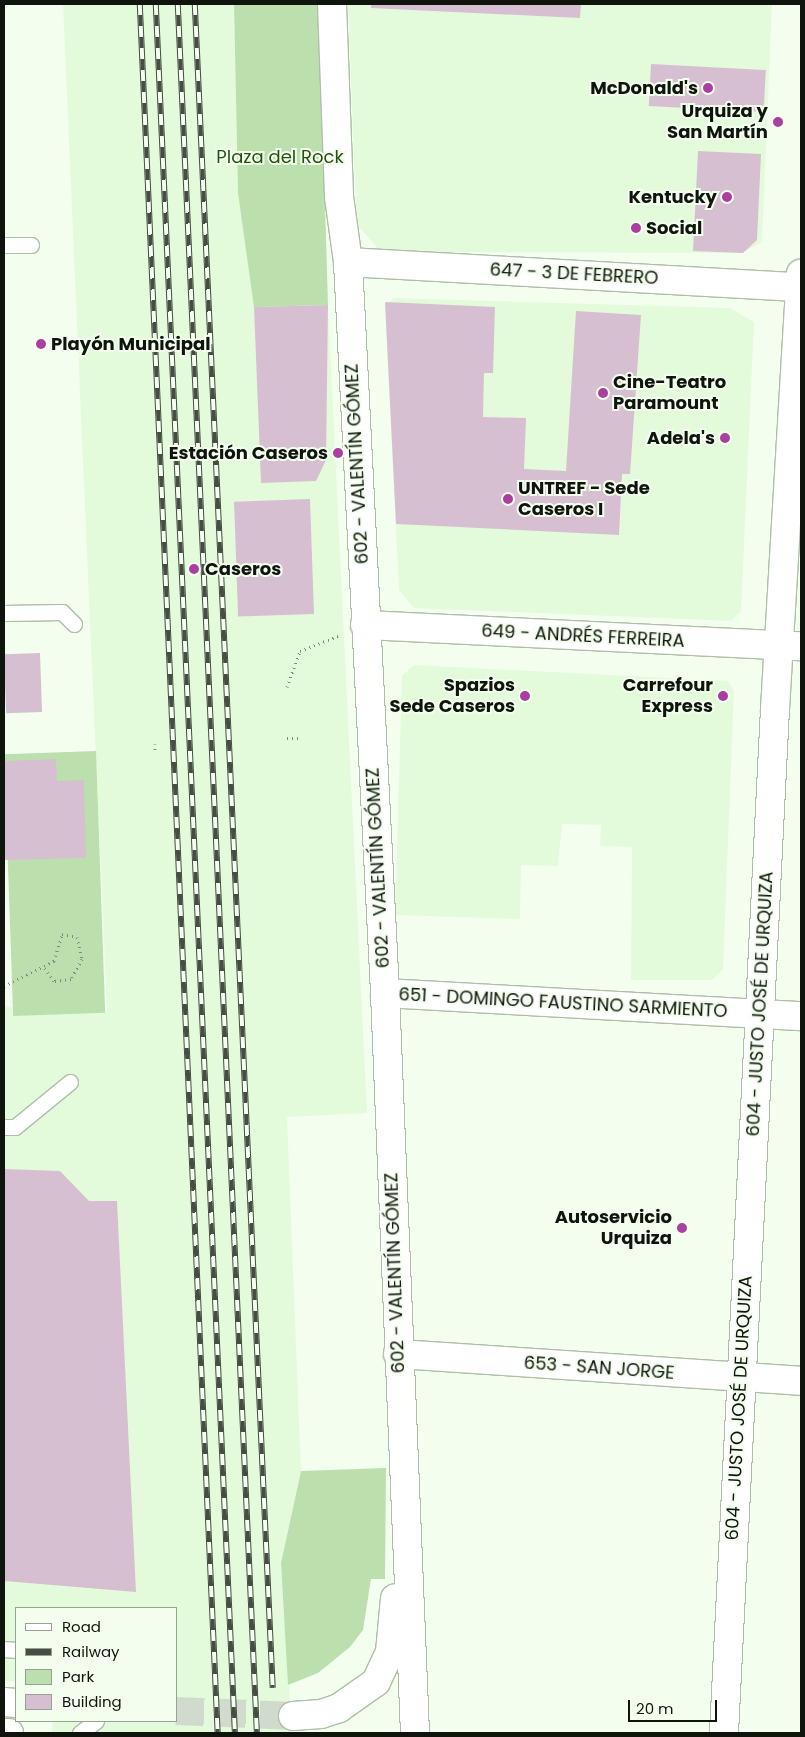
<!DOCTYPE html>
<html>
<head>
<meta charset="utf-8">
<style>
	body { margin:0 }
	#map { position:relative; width:805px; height:1737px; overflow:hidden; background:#f3feef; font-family:Poppins,sans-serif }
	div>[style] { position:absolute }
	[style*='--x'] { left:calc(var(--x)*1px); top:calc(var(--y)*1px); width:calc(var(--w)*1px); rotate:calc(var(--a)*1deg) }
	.built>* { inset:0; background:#e4fbdb }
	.green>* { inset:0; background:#bbe0ad; transform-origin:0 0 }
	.building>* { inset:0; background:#d7bfd2; transform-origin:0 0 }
	.minor-tunnel>* { height:28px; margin-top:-14px; transform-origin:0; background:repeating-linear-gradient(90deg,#d1dbcd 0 28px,transparent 0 42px) }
	.path>* { height:3px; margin-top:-1.5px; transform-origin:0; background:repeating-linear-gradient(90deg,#80897d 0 1px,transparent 0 5px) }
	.roads { filter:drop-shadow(1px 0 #aebfa7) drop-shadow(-1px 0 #aebfa7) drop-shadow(0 1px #aebfa7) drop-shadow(0 -1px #aebfa7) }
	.service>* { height:15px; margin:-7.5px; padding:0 7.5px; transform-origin:7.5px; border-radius:7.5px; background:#fff }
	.minor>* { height:28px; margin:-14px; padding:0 14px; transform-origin:14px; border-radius:14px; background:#fff }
	.secondary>* { height:28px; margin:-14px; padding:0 14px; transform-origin:14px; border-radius:14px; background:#fff }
	.rail>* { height:5.5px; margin-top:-2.75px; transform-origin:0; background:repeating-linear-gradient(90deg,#f3feef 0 11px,#464d43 0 22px); box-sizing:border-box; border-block:1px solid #464d43 }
	.dots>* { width:14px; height:14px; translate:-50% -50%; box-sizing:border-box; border:2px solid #f3feef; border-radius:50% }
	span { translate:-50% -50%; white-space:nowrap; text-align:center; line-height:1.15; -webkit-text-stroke:4px #f3feef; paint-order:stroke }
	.poi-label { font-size:18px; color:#0f150c; font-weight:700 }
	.right { translate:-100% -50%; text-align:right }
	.left { translate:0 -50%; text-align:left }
	.park-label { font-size:18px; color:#25520b }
	.street-label { font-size:18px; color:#0f150c }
	.frame { position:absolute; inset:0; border:5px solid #0f150c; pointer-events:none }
	.legend { position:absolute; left:15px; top:1607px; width:162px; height:115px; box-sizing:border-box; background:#f3feef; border:1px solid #98a194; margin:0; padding:6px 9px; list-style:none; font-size:15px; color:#0f150c }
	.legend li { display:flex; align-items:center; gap:10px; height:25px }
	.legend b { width:25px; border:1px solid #98a194 }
	.scale { position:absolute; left:628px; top:1700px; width:89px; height:22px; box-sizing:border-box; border:2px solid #0f150c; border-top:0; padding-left:6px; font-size:15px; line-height:18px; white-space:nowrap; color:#0f150c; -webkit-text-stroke:4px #f3feef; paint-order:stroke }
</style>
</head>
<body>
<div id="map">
	<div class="built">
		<i style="clip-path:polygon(63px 4px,234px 4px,238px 193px,255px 307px,328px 305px,367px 1113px,287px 1117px,301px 1471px,281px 1563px,292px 1733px,52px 1733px,53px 1721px,176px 1721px,176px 1608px,16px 1608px,16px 1682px,4px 1681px,4px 1007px,107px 1012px)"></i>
		<i style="clip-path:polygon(348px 4px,772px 4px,762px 242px,742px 253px,381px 252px,359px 227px,356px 209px)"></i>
		<i style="clip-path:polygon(394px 298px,730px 308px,754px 322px,741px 612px,731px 621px,414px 608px,399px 590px,385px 305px)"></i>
		<i style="clip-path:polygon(414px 665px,728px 681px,734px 691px,723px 969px,712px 980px,631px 980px,632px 847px,600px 846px,601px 825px,562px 824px,558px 866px,521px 865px,520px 919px,395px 915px,402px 676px)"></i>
	</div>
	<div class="green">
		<i style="clip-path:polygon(234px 4px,319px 4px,328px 305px,254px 307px,238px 193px)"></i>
		<i style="left:96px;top:751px;width:262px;height:92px;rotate:88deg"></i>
		<i style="clip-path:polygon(386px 1468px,385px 1579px,371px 1579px,363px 1630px,350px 1647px,318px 1673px,288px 1685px,281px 1563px,301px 1471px)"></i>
	</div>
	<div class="building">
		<i style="clip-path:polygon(371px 4px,581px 4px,580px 18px,371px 8px)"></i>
		<i style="left:651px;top:64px;width:115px;height:42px;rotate:3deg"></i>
		<i style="clip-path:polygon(698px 151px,761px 154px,757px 240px,743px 253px,693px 251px)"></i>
		<i style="clip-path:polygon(385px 302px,495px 307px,493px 373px,484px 373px,483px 417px,526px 418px,524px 469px,566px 471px,576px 311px,641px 315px,630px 474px,622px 474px,619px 535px,396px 524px)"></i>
		<i style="clip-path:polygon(328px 305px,326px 460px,316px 481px,261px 483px,254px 307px)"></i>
		<i style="left:310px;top:499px;width:115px;height:76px;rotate:88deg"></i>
		<i style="left:40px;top:653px;width:59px;height:36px;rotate:88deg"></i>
		<i style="clip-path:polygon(56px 759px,57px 781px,84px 780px,86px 858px,4px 860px,4px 761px)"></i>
		<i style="clip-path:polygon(4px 1169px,60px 1171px,89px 1201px,117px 1201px,136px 1592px,4px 1581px)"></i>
	</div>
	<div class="minor-tunnel">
		<i style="--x:176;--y:1711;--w:117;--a:2.4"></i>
	</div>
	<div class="path">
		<i style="--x:287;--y:687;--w:38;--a:-70"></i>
		<i style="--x:300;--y:651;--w:41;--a:-21.5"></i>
		<i style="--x:287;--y:738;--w:14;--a:0"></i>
		<i style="--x:155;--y:744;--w:9;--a:90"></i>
		<i style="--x:4;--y:986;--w:56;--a:-26.6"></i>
		<i style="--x:54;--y:961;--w:28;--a:-73"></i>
		<i style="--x:62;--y:934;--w:15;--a:11"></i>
		<i style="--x:77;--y:937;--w:23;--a:77"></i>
		<i style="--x:82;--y:959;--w:23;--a:119"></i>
		<i style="--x:71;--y:979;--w:17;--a:173"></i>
		<i style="--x:54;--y:981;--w:16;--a:-125"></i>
	</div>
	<div class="roads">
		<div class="service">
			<i style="--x:4;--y:245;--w:27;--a:0"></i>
			<i style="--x:4;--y:613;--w:58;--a:-1"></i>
			<i style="--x:62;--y:612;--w:17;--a:45"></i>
			<i style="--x:4;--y:1127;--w:11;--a:0"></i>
			<i style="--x:15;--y:1127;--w:71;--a:-39.3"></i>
			<i style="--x:4;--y:1649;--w:12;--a:5"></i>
			<i style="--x:80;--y:1733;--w:20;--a:-37"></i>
		</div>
		<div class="minor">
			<i style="--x:332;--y:4;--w:193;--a:87.9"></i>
			<i style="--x:339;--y:197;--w:66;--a:82.1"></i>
			<i style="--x:348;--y:262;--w:732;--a:87.1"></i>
			<i style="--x:385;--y:993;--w:741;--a:87.68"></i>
			<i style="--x:348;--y:262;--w:454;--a:3.2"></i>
			<i style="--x:365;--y:625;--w:437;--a:2.8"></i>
			<i style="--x:385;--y:993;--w:417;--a:3.2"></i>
			<i style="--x:398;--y:1354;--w:404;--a:3.8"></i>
			<i style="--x:4;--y:1702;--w:12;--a:5"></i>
			<i style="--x:293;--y:1716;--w:28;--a:-4"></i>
			<i style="--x:321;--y:1714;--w:19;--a:-18"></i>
			<i style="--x:339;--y:1708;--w:45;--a:-35.1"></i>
			<i style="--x:376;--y:1682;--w:33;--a:-65"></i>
			<i style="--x:390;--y:1652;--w:54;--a:-84.7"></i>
			<i style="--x:4;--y:1733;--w:5;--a:0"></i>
		</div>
		<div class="secondary">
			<i style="--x:724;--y:1733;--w:1025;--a:-87.15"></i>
			<i style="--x:775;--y:709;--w:436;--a:-86.6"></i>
		</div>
	</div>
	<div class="rail">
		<i style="--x:140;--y:4;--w:1731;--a:87.42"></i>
		<i style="--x:156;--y:4;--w:1731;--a:87.38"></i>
		<i style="--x:178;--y:4;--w:1731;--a:87.38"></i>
		<i style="--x:195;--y:4;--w:1686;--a:87.35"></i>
	</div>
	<div class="dots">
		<i style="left:708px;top:88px;background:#aa3f9f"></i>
		<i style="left:778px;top:122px;background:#aa3f9f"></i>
		<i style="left:727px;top:197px;background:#aa3f9f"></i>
		<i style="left:636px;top:228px;background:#aa3f9f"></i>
		<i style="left:41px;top:344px;background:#aa3f9f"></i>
		<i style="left:603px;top:393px;background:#aa3f9f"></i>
		<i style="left:725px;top:438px;background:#aa3f9f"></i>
		<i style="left:338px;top:453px;background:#aa3f9f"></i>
		<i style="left:508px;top:499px;background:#aa3f9f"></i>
		<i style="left:194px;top:569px;background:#aa3f9f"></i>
		<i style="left:525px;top:696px;background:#aa3f9f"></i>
		<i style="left:723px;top:696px;background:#aa3f9f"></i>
		<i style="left:682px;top:1228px;background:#aa3f9f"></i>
	</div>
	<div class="poi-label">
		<span class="right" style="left:698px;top:88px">McDonald's</span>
		<span class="right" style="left:768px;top:122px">Urquiza y<br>San Martín</span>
		<span class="right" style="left:717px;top:197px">Kentucky</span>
		<span class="left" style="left:646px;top:228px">Social</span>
		<span class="left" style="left:51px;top:344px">Playón Municipal</span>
		<span class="left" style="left:613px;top:393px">Cine-Teatro<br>Paramount</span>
		<span class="right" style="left:715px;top:438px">Adela's</span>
		<span class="right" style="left:328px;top:453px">Estación Caseros</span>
		<span class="left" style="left:518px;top:499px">UNTREF - Sede<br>Caseros I</span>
		<span class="left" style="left:205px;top:569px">Caseros</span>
		<span class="right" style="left:515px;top:696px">Spazios<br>Sede Caseros</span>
		<span class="right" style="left:713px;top:696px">Carrefour<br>Express</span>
		<span class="right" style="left:672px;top:1228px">Autoservicio<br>Urquiza</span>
	</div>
	<div class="park-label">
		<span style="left:280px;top:157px">Plaza del Rock</span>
	</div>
	<div class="street-label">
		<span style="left:574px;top:274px;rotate:3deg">647 - 3 DE FEBRERO</span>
		<span style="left:357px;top:464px;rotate:-93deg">602 - VALENTÍN GÓMEZ</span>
		<span style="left:583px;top:636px;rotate:3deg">649 - ANDRÉS FERREIRA</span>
		<span style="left:378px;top:868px;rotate:-93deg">602 - VALENTÍN GÓMEZ</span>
		<span style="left:563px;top:1003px;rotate:3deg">651 - DOMINGO FAUSTINO SARMIENTO</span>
		<span style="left:760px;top:1004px;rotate:-87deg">604 - JUSTO JOSÉ DE URQUIZA</span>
		<span style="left:395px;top:1273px;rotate:-92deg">602 - VALENTÍN GÓMEZ</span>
		<span style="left:599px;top:1368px;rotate:4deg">653 - SAN JORGE</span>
		<span style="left:739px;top:1408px;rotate:-87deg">604 - JUSTO JOSÉ DE URQUIZA</span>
	</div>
	<div class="frame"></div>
	<ul class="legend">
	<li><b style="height:6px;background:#fff"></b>Road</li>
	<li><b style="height:6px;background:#464d43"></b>Railway</li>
	<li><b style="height:14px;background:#bbe0ad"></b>Park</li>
	<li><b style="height:14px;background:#d7bfd2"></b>Building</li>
	</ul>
	<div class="scale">20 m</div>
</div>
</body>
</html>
